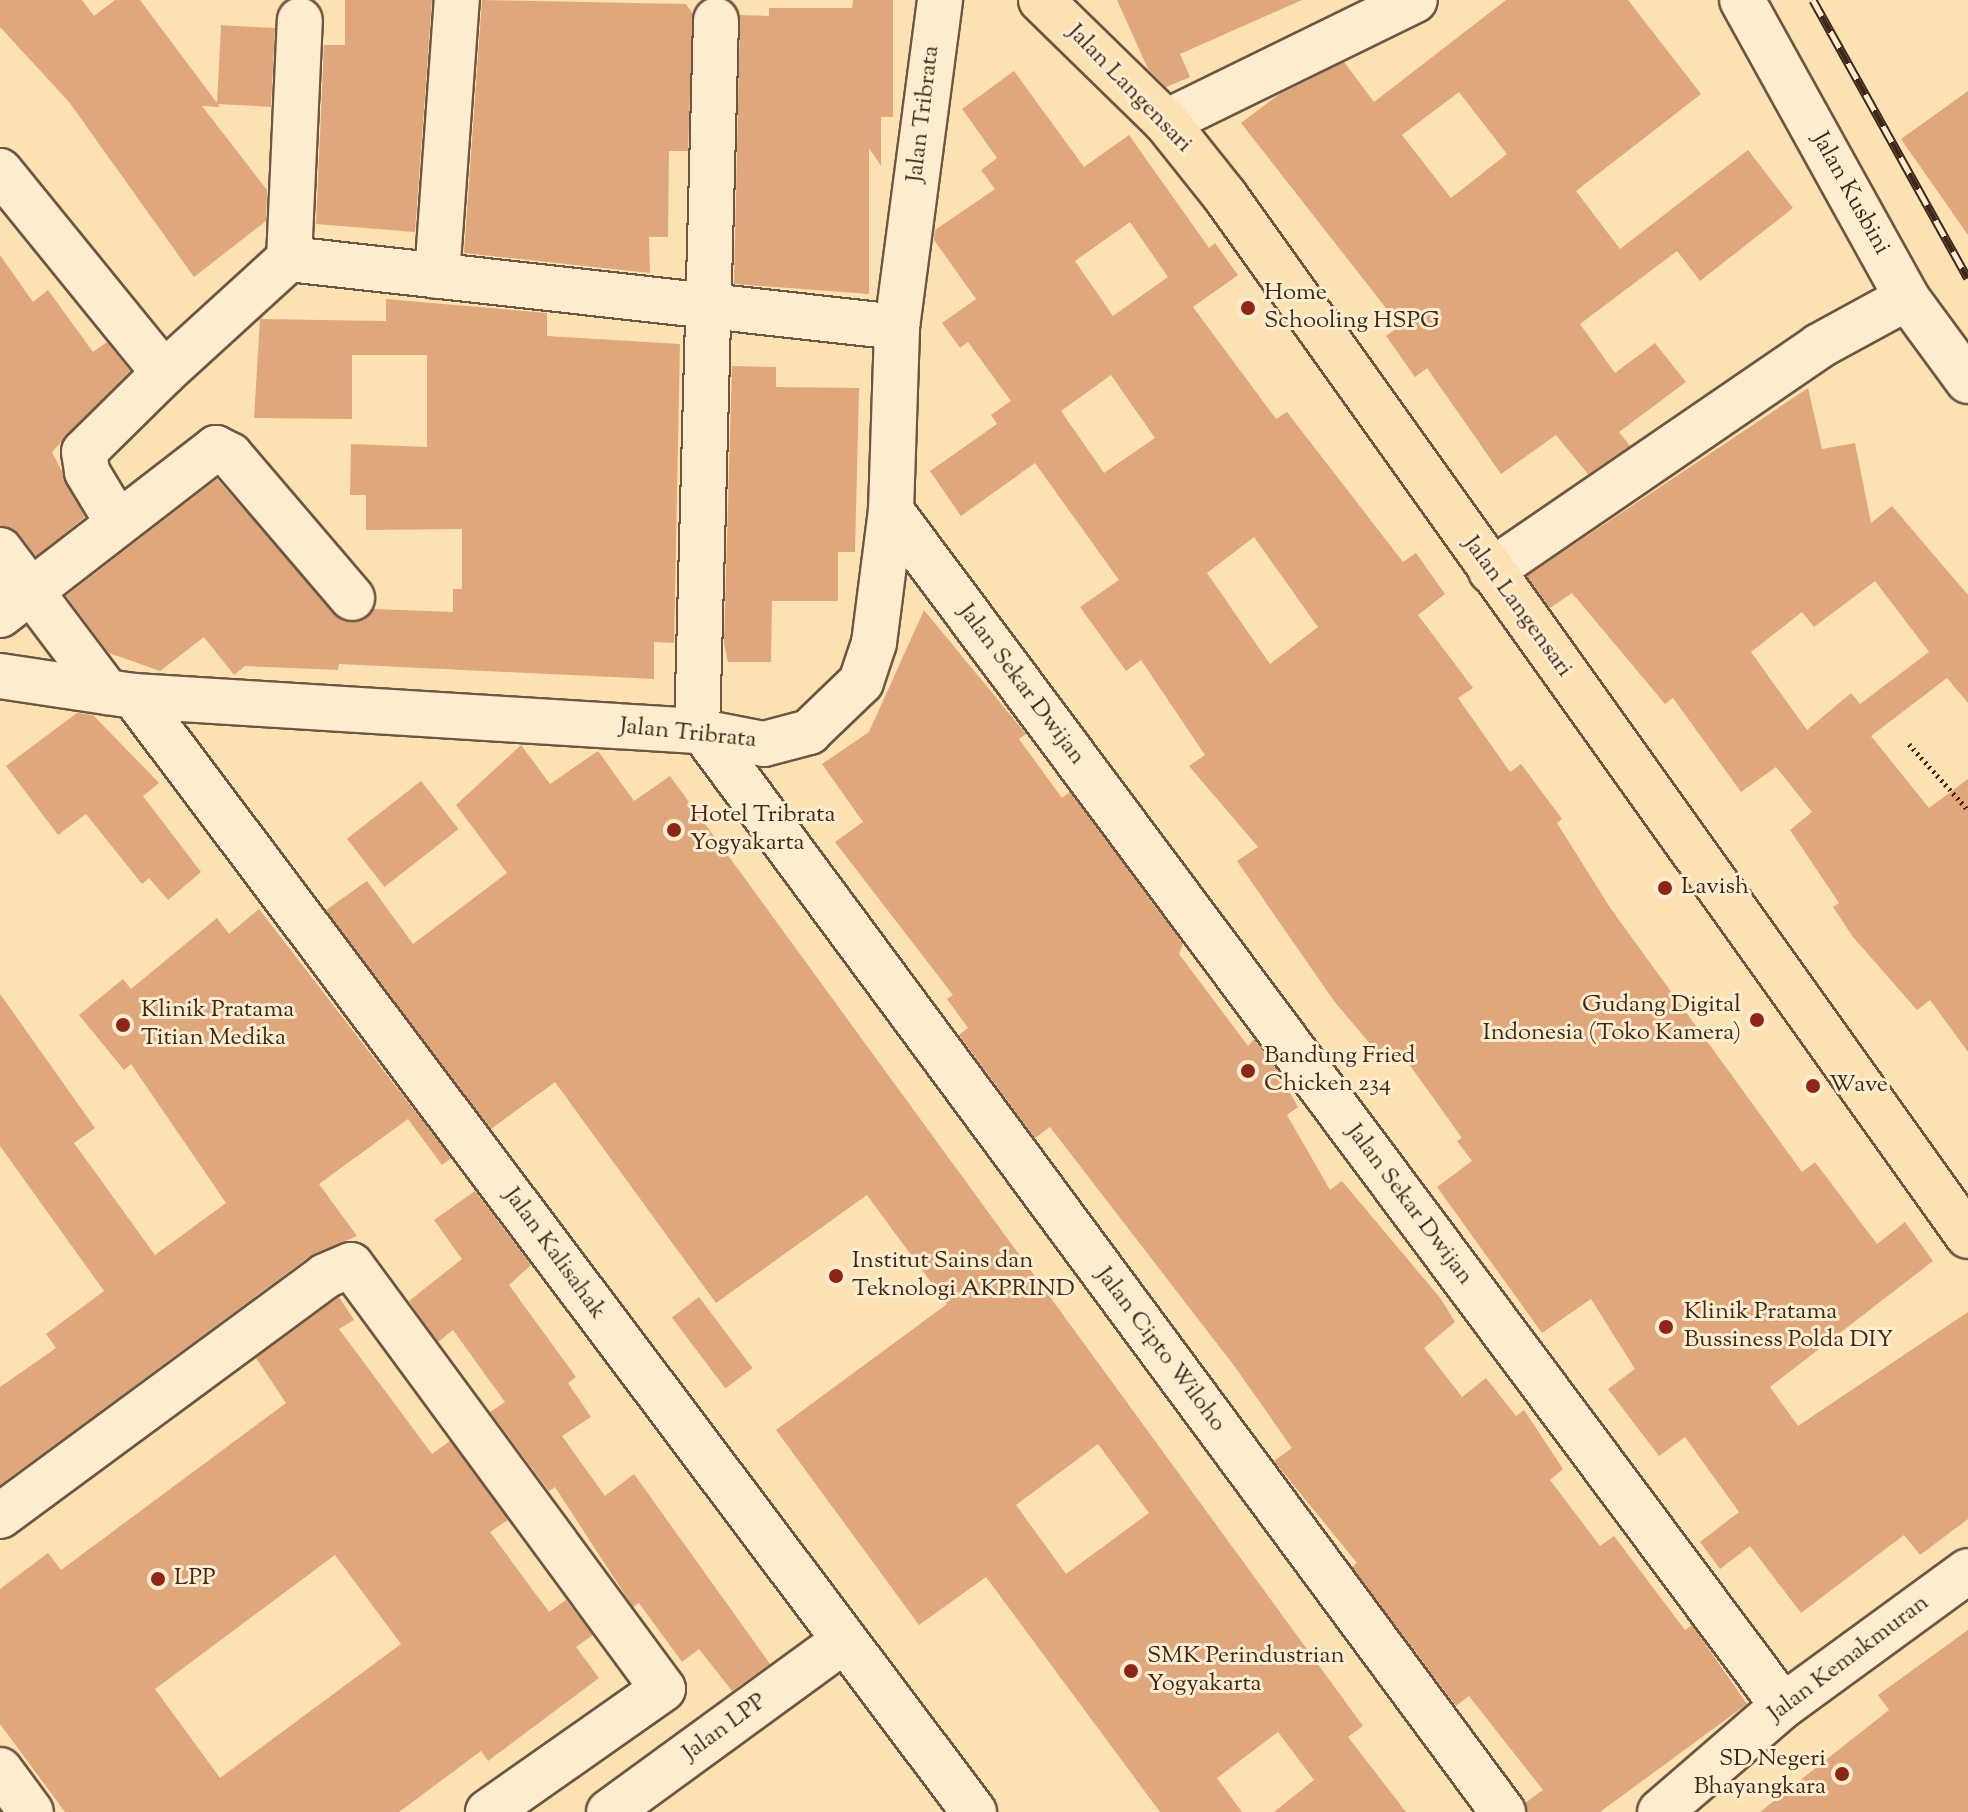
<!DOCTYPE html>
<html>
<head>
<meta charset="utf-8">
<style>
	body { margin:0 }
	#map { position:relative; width:1968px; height:1812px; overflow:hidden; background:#fce2b3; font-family:"Sorts Mill Goudy",serif }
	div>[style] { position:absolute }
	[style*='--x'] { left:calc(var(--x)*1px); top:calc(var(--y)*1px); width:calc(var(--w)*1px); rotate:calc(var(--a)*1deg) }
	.building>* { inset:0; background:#e0a77c; transform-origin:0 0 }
	.path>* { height:5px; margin-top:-2.5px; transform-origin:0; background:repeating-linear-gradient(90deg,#3d281c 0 2px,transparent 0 6px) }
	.roads { filter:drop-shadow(2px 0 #6d5642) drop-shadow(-2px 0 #6d5642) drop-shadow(0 2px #6d5642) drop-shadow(0 -2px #6d5642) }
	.minor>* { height:44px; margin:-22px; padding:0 22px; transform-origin:22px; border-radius:22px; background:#fdecce }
	.major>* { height:44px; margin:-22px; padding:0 22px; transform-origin:22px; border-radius:22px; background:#fce2b3 }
	.rail>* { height:9px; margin-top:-4.5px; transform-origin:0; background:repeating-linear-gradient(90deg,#fdecce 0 18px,#3d281c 0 36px); box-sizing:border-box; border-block:2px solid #3d281c }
	.dots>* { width:22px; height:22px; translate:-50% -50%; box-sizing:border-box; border:4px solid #fdecce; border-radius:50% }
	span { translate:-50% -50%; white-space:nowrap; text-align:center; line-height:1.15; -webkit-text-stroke:6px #fdecce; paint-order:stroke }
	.street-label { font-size:24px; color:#3d281c }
	.poi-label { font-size:24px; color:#3d281c }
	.left { translate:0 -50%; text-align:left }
	.right { translate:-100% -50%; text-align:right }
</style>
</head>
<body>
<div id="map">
	<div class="building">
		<i style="clip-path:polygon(0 0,82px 0,94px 16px,115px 0,140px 0,220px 107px,202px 106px,267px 190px,266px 221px,194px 277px,69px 102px,0 27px)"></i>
		<i style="clip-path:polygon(345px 0,432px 0,415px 232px,316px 224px,324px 45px,345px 45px)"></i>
		<i style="clip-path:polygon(482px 0,686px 4px,693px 14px,688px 151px,669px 151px,668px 237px,649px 237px,650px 273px,464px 253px)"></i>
		<i style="clip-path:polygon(853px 0,893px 0,893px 117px,881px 117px,881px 166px,869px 148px,869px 294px,734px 284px,740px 15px,769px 16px,769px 8px,852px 8px)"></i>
		<i style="clip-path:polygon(1117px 0,1302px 0,1180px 54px,1190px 77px,1166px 87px,1148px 69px)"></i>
		<i style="clip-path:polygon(evenodd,1506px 0,1628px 0,1701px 94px,1576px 191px,1620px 249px,1748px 150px,1793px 208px,1700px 281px,1677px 251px,1580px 324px,1615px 373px,1655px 343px,1686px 382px,1619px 432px,1630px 446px,1588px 474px,1556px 435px,1501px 474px,1427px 368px,1415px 377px,1386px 336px,1400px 326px,1241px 123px,1278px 95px,1344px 62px,1374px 102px,1506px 0,1459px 92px,1507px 154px,1451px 198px,1402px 135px,1459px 92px)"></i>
		<i style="left:275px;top:28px;width:79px;height:54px;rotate:93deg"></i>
		<i style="clip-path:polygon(evenodd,1014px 71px,1084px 167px,1129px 135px,1209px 248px,1215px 243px,1238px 275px,1193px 307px,1276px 419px,1287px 412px,1403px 562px,1416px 553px,1445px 594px,1418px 615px,1473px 688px,1458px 698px,1510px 772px,1521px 764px,1562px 819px,1557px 823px,1611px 909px,1802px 1172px,1815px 1162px,1877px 1244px,1905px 1222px,1933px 1261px,1770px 1387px,1798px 1426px,1968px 1312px,1968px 1519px,1920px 1555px,1904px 1535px,1801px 1613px,1750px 1546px,1720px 1569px,1700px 1542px,1739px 1512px,1685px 1437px,1659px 1456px,1608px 1389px,1635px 1369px,1591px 1299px,1542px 1333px,1437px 1187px,1472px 1161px,1457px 1141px,1462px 1138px,1409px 1064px,1387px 1044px,1377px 1052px,1334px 1001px,1237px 861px,1258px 847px,1189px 766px,1205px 755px,1141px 660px,1126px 671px,1080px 607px,1119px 580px,1035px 463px,961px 516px,930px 471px,997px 424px,991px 415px,1011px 401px,968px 342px,960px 348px,942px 323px,976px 299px,934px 240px,935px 230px,995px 189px,981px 170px,997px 158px,962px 109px,1014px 71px,1130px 222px,1168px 277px,1113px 316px,1075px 261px,1130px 222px,1014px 71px,1111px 375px,1155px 438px,1104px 473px,1061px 411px,1111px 375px,1014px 71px,1254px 537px,1318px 627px,1270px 664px,1207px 573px,1254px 537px)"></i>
		<i style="clip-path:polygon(1968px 91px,1968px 235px,1901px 139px)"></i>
		<i style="clip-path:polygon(0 255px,33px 302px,48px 290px,93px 352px,107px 342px,130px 371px,52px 452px,85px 517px,36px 556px,19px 534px,0 526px)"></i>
		<i style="clip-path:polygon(386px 299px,547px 313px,547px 336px,680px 344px,674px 643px,654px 642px,654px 679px,339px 664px,338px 670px,245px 666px,234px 675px,204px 637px,160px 671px,109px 653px,66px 596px,217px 479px,343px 621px,357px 622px,374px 609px,453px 612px,453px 589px,462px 589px,462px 529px,366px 530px,366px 495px,350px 495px,351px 444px,427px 447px,427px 355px,352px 355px,352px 419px,254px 418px,260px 319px,386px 321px)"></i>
		<i style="clip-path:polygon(732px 366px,776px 367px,776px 387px,859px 388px,855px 552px,838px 552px,838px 601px,772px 601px,771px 662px,728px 662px,724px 643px)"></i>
		<i style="clip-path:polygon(evenodd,1808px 388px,1822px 449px,1855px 443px,1871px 523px,1892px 506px,1968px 595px,1968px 703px,1947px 678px,1871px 736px,1929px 808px,1968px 779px,1968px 1052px,1930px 1000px,1917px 1010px,1853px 937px,1833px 907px,1839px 903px,1790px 830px,1812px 812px,1776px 767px,1741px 792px,1673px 698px,1665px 704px,1572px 593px,1550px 608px,1527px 576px,1808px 388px,1875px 581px,1929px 652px,1860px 704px,1851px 693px,1807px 730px,1751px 652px,1802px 612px,1814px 627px,1875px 581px)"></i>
		<i style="clip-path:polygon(924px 610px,1026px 734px,1019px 739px,1062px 798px,1070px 792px,1183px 944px,1179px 954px,1248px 1046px,1254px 1039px,1278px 1071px,1298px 1107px,1287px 1115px,1330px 1190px,1342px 1181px,1441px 1299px,1455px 1322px,1424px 1348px,1462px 1397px,1486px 1378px,1516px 1416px,1524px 1410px,1563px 1469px,1550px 1480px,1600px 1546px,1614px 1536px,1685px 1630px,1692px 1625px,1747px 1704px,1600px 1812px,1528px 1812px,1525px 1803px,1543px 1790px,1469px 1696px,1456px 1706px,1352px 1567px,1357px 1563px,1274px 1461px,1292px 1448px,1235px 1367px,1050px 1127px,1035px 1138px,959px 1035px,968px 1028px,947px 999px,953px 995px,835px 842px,863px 822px,822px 764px,869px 732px)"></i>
		<i style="clip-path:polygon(77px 713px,93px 715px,159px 783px,143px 796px,201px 872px,168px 900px,149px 878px,142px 884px,86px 814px,58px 835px,6px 766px)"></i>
		<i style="clip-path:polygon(evenodd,521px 745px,550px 784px,598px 751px,634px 801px,670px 776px,1363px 1726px,1348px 1737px,1406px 1812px,1274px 1812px,1314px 1780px,1278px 1732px,1217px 1778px,1242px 1812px,1160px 1812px,986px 1577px,919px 1625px,776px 1430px,947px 1304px,867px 1195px,716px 1303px,555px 1082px,491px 1129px,326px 910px,367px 881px,413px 944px,507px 873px,456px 805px,521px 745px,1098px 1444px,1149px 1513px,1066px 1574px,1016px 1505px,1098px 1444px)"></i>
		<i style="left:421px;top:781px;width:61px;height:94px;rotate:52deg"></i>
		<i style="clip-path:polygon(259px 909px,451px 1158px,442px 1165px,408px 1119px,319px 1184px,357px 1236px,310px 1256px,0 1485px,0 1387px,56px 1348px,46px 1334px,104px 1291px,0 1146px,0 994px,95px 1128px,74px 1143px,155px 1255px,226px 1203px,131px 1064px,124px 1070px,79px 1015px,123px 979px,131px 989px,217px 918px,229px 934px)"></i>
		<i style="clip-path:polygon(475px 1191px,531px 1265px,509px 1285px,576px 1377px,568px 1383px,591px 1417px,562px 1436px,605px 1496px,634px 1474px,770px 1664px,732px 1691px,699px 1649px,682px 1662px,639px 1603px,633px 1607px,555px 1487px,549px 1491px,490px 1412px,505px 1402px,453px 1330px,438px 1342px,409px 1301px,462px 1259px,434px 1220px)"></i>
		<i style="clip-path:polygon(evenodd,339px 1297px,354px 1320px,339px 1329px,432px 1454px,450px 1441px,508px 1520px,490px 1532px,549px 1612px,566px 1600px,593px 1635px,576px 1647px,599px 1678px,488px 1761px,481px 1751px,399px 1812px,65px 1812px,0 1724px,0 1589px,48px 1553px,61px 1570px,286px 1403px,256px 1358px,339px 1297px,335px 1555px,401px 1644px,220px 1778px,155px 1689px,335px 1555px)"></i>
		<i style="left:699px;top:1297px;width:89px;height:34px;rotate:53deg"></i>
		<i style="clip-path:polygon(1968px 1630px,1968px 1812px,1760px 1812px,1889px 1710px,1878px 1695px)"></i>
	</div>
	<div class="path">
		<i style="--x:1909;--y:744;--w:89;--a:48.2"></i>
	</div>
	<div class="roads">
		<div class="minor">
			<i style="--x:1742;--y:0;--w:341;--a:61"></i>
			<i style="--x:1907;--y:298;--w:103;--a:53.7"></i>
			<i style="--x:1166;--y:122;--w:277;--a:-26.1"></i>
			<i style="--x:0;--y:171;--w:260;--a:50.9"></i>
			<i style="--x:164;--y:373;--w:112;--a:135.4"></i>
			<i style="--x:84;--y:452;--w:20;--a:81"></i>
			<i style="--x:87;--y:472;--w:56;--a:58.9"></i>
			<i style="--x:289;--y:259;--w:239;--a:-87.4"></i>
			<i style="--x:437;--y:276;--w:277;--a:-85.9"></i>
			<i style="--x:164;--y:373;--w:169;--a:-42.4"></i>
			<i style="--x:289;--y:259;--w:612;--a:6.38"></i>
			<i style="--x:891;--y:511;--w:1491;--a:53.26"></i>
			<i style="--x:0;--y:550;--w:178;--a:53"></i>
			<i style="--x:1491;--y:571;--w:398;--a:-34.4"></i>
			<i style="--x:1819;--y:346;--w:100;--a:-28.6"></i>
			<i style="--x:0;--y:615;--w:273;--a:-37.7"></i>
			<i style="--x:216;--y:448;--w:16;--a:27"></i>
			<i style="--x:230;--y:455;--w:188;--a:49.5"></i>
			<i style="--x:0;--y:676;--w:135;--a:8.5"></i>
			<i style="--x:134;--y:696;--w:564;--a:3.56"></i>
			<i style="--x:697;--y:731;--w:68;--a:11"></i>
			<i style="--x:764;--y:744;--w:47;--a:-14.9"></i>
			<i style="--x:809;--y:732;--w:72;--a:-43.9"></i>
			<i style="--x:861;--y:682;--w:41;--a:-71.6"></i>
			<i style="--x:874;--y:643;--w:133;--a:-82.7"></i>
			<i style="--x:891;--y:511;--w:184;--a:-88.1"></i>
			<i style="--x:897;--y:327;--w:330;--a:-82.5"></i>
			<i style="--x:134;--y:696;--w:1397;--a:53.03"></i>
			<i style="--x:697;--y:731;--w:711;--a:-88.47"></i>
			<i style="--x:704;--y:733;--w:1343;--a:53.48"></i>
			<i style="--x:0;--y:1516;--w:404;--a:-36.4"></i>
			<i style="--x:325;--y:1276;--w:28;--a:-23"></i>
			<i style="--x:351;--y:1265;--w:526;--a:53.65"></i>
			<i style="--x:663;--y:1689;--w:214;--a:144.9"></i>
			<i style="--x:0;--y:1770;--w:52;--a:53.6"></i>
			<i style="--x:609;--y:1812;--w:287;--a:-36.1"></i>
			<i style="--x:1660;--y:1812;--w:162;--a:-40.8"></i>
			<i style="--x:1783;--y:1706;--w:229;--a:-36.1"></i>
		</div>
		<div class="major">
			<i style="--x:1041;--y:0;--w:175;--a:44.3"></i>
			<i style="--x:1166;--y:122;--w:95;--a:51.4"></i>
			<i style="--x:1225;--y:196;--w:1278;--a:54.46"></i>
		</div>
	</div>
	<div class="rail">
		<i style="--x:1813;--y:0;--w:318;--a:60.9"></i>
	</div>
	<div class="dots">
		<i style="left:1248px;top:308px;background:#8f2418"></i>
		<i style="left:674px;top:830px;background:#8f2418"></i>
		<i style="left:1665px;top:888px;background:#8f2418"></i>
		<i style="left:1757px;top:1020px;background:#8f2418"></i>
		<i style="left:123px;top:1025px;background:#8f2418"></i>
		<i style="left:1248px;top:1071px;background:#8f2418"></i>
		<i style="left:1813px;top:1086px;background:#8f2418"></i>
		<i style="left:836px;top:1276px;background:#8f2418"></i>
		<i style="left:1666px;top:1327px;background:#8f2418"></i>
		<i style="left:158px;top:1579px;background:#8f2418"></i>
		<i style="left:1131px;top:1671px;background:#8f2418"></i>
		<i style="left:1842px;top:1774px;background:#8f2418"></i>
	</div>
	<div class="street-label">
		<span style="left:1129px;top:89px;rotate:46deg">Jalan Langensari</span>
		<span style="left:924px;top:114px;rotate:-83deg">Jalan Tribrata</span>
		<span style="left:1850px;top:194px;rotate:61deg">Jalan Kusbini</span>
		<span style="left:1517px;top:607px;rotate:54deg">Jalan Langensari</span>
		<span style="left:1021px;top:685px;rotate:53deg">Jalan Sekar Dwijan</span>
		<span style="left:688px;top:734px;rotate:6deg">Jalan Tribrata</span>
		<span style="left:1409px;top:1205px;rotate:53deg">Jalan Sekar Dwijan</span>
		<span style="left:554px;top:1254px;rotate:54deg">Jalan Kalisahak</span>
		<span style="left:1160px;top:1350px;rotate:53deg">Jalan Cipto Wiloho</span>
		<span style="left:1849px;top:1659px;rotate:-37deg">Jalan Kemakmuran</span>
		<span style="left:725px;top:1728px;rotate:-36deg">Jalan LPP</span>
	</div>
	<div class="poi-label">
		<span class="left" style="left:1264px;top:308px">Home<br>Schooling HSPG</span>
		<span class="left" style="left:690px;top:830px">Hotel Tribrata<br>Yogyakarta</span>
		<span class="left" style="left:1681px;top:888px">Lavish</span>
		<span class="right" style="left:1741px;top:1020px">Gudang Digital<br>Indonesia (Toko Kamera)</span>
		<span class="left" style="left:141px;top:1025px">Klinik Pratama<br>Titian Medika</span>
		<span class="left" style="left:1264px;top:1071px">Bandung Fried<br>Chicken 234</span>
		<span class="left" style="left:1829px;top:1086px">Wave</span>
		<span class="left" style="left:852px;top:1276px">Institut Sains dan<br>Teknologi AKPRIND</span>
		<span class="left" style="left:1684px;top:1327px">Klinik Pratama<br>Bussiness Polda DIY</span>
		<span class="left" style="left:174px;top:1579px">LPP</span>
		<span class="left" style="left:1147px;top:1671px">SMK Perindustrian<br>Yogyakarta</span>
		<span class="right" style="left:1826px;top:1774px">SD Negeri<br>Bhayangkara</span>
	</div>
</div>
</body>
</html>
